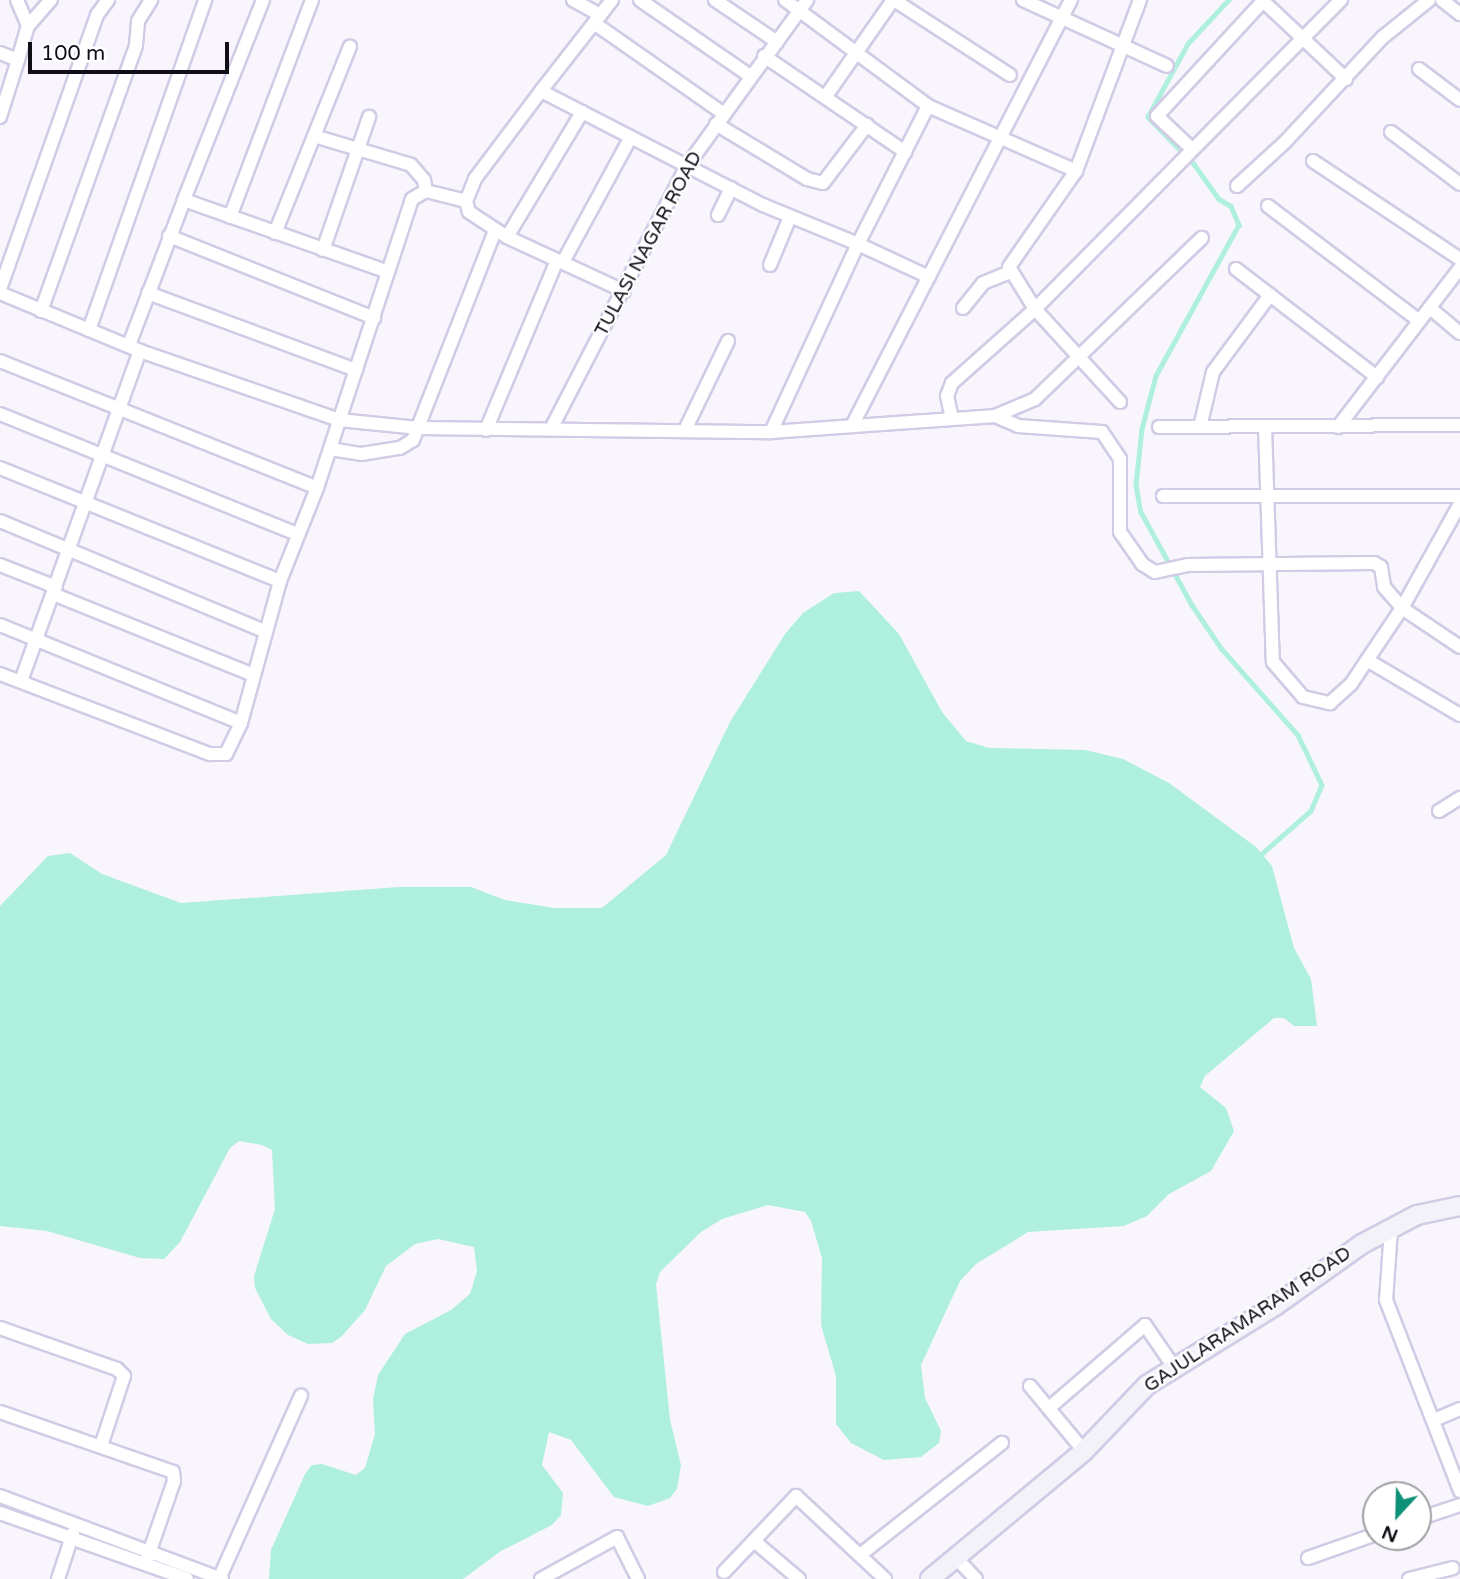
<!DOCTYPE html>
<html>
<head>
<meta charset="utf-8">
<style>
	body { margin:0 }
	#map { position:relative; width:1460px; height:1579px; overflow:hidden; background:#f8f6fc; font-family:"Varela Round",sans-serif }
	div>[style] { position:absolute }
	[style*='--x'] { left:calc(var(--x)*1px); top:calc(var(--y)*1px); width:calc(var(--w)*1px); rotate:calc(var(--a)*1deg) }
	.water>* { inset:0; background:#afefdd }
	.stream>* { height:4.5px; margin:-2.25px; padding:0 2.25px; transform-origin:2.25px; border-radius:2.25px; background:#afefdd }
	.roads { filter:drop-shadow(2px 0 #d1cbe5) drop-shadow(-2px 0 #d1cbe5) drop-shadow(0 2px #d1cbe5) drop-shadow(0 -2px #d1cbe5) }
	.street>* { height:12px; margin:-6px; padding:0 6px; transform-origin:6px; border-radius:6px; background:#fff }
	.secondary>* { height:18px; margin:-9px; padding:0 9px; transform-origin:9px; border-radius:9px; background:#f4f2f9 }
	span { translate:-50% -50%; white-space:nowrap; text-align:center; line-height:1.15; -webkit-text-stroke:5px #fff; paint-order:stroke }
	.street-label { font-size:19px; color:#110e17 }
	.north { position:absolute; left:1362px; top:1481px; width:70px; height:70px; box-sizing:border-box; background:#fff; border:2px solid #a09fa2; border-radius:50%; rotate:202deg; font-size:19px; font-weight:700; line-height:28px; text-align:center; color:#110e17 }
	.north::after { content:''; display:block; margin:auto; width:24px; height:32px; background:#0f9078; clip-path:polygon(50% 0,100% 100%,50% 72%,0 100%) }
	.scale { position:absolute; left:28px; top:42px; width:201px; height:32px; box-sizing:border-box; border:4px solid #110e17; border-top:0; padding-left:9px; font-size:21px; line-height:24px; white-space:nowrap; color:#110e17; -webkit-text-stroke:5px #fff; paint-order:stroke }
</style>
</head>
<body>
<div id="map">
	<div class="water">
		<i style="clip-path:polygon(859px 591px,899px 634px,942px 712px,966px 741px,989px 748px,1085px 750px,1123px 759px,1169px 783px,1256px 847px,1272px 866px,1294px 948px,1311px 979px,1317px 1026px,1294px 1026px,1284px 1018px,1274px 1018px,1205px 1076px,1200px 1087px,1226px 1108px,1234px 1131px,1211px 1171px,1169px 1194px,1147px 1216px,1124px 1226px,1028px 1232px,976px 1264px,960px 1281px,921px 1365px,925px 1398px,941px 1431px,939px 1443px,921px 1457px,884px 1460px,851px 1443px,836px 1424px,836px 1376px,821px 1325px,822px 1258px,811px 1221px,805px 1212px,768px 1205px,722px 1219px,701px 1232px,660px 1272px,656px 1284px,670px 1420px,681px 1465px,677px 1489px,670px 1498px,648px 1506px,614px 1497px,571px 1440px,549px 1432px,542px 1465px,563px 1493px,561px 1515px,552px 1525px,501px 1551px,463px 1579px,269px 1579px,271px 1550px,305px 1474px,312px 1465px,322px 1464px,356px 1475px,365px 1468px,375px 1434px,373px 1399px,378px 1375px,405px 1334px,451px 1310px,470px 1294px,477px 1271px,474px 1247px,438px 1239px,415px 1244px,386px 1266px,365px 1310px,342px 1336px,332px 1343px,308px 1344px,288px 1335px,271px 1319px,255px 1288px,254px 1276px,275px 1209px,272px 1150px,262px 1145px,239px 1141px,230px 1148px,180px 1242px,164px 1259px,140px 1258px,47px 1231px,0 1226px,0 906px,48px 856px,70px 853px,102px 874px,181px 903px,399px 887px,471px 887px,505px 900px,554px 908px,602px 908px,666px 855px,730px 722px,785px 634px,803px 613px,834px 593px)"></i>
	</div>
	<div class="stream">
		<i style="--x:1229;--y:0;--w:60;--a:133"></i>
		<i style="--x:1188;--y:44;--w:83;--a:118.7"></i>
		<i style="--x:1148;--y:117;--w:66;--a:45.6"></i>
		<i style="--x:1194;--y:164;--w:43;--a:54.5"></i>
		<i style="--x:1219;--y:199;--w:14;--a:30"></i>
		<i style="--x:1231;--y:206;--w:21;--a:67"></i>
		<i style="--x:1239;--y:225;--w:172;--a:118.8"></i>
		<i style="--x:1156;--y:376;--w:55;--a:104.8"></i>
		<i style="--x:1142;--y:429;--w:56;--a:96.1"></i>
		<i style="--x:1136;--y:485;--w:27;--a:80"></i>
		<i style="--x:1141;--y:512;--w:106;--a:61.3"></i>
		<i style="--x:1192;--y:605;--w:52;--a:56"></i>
		<i style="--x:1221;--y:648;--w:116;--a:48.5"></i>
		<i style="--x:1298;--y:735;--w:55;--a:64.4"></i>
		<i style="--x:1322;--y:785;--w:28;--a:113"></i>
		<i style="--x:1311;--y:811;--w:65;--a:138.7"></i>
	</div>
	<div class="roads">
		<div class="street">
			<i style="--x:17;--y:0;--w:28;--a:67"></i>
			<i style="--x:28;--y:26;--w:35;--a:-49"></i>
			<i style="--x:263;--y:0;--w:215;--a:111.6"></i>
			<i style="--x:184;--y:200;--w:216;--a:19.4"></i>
			<i style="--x:573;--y:0;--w:31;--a:29"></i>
			<i style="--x:612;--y:0;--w:115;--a:128"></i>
			<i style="--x:541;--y:91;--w:250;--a:27.2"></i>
			<i style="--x:763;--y:205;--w:103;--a:22.3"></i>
			<i style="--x:858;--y:244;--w:155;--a:-63.1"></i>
			<i style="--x:640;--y:0;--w:134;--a:34.6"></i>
			<i style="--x:715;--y:0;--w:75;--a:34.1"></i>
			<i style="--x:785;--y:0;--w:178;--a:36.5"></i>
			<i style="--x:928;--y:106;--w:162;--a:23.7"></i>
			<i style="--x:894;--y:0;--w:138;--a:32.9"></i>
			<i style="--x:1023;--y:0;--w:158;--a:24.6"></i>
			<i style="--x:1442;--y:0;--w:23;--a:38"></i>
			<i style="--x:594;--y:23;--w:159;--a:35"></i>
			<i style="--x:0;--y:53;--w:19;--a:21"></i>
			<i style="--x:18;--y:60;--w:35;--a:-74"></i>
			<i style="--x:764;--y:56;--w:171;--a:34.2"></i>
			<i style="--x:1419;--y:69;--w:51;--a:37.1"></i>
			<i style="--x:541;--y:91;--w:110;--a:126.9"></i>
			<i style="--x:475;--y:179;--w:24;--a:112"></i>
			<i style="--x:466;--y:201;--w:11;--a:75"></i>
			<i style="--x:469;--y:212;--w:45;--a:33.3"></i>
			<i style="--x:507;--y:237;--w:129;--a:24.8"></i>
			<i style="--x:826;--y:96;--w:117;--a:-55.1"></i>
			<i style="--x:0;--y:117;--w:60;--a:-72.5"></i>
			<i style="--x:716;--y:124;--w:106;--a:31.1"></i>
			<i style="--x:807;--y:179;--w:16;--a:14"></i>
			<i style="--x:823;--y:183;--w:73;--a:-52.8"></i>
			<i style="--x:1391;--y:132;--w:86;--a:37"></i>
			<i style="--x:314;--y:136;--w:101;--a:16.6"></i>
			<i style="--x:411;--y:165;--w:20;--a:49"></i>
			<i style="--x:424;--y:180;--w:11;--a:80"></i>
			<i style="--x:1192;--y:149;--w:48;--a:-136.7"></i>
			<i style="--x:1157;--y:116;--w:156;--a:-47.3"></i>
			<i style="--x:1263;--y:1;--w:114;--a:43.2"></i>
			<i style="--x:1313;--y:161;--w:177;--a:33.7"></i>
			<i style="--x:1237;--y:186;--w:65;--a:-42.5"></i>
			<i style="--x:1285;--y:142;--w:144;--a:-47"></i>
			<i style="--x:1383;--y:37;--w:59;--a:-38.8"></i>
			<i style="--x:1268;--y:206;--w:188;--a:37.2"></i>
			<i style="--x:718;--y:215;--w:30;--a:-64"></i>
			<i style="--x:230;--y:217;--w:232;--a:-69.3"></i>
			<i style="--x:275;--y:233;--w:201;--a:-68.1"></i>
			<i style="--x:169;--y:236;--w:221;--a:21.8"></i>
			<i style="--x:507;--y:237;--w:146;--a:-59"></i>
			<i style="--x:323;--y:250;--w:141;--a:-70.9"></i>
			<i style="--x:563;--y:262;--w:142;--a:-61.5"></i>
			<i style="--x:770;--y:265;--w:52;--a:-67.4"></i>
			<i style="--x:1236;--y:269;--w:178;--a:37.5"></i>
			<i style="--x:0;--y:289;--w:291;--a:-70.5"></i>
			<i style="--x:97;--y:15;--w:19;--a:-54"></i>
			<i style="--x:0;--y:293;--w:152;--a:22.5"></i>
			<i style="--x:140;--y:351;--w:211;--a:19.1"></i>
			<i style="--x:339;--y:420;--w:80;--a:5.7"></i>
			<i style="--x:419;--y:428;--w:352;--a:0.7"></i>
			<i style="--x:771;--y:432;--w:225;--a:-4.1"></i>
			<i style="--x:995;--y:416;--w:43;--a:-23"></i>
			<i style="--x:1035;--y:399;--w:232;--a:-44"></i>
			<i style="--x:148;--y:293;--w:222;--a:20.3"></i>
			<i style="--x:963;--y:308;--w:32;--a:-51"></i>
			<i style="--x:983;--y:283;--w:29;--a:-22"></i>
			<i style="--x:1430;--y:308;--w:39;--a:40"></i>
			<i style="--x:41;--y:311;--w:282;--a:-70.3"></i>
			<i style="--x:136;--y:45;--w:24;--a:-85"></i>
			<i style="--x:138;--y:21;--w:25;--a:-58"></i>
			<i style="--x:89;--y:330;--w:350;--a:-70.6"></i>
			<i style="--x:129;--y:345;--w:155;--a:-69.2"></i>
			<i style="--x:0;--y:361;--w:341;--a:21.8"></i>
			<i style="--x:1120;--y:402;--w:126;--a:-132.4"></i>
			<i style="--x:1035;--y:309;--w:435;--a:-45.3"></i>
			<i style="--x:0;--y:414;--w:320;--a:22"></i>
			<i style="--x:995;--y:416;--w:25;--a:23"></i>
			<i style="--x:1018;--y:426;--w:84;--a:4.1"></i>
			<i style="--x:1102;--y:432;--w:32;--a:56"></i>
			<i style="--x:1120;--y:459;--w:73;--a:90"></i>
			<i style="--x:1120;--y:532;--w:39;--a:55"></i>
			<i style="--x:1142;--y:564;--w:15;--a:32"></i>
			<i style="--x:1155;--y:572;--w:34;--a:-12"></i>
			<i style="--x:1188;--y:565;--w:186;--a:-0.6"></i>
			<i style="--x:1374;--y:563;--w:8;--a:30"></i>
			<i style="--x:1381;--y:567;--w:20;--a:81"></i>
			<i style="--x:1384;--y:587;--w:28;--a:49"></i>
			<i style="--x:1402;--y:608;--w:119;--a:-60.9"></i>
			<i style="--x:952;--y:419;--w:24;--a:-102"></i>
			<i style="--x:947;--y:396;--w:14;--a:-69"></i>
			<i style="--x:952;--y:383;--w:111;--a:-41.7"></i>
			<i style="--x:1035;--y:309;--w:49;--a:-121.8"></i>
			<i style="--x:1009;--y:267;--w:117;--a:-55.1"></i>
			<i style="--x:1076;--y:171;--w:183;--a:-69.5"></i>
			<i style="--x:852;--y:426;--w:479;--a:-62.8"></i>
			<i style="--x:1265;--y:426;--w:236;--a:88.1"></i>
			<i style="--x:1273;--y:662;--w:46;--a:49.4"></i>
			<i style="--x:1303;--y:697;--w:28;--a:13"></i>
			<i style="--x:1330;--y:703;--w:28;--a:-42"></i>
			<i style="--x:1351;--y:684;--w:92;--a:-56.1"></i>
			<i style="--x:1402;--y:608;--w:70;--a:33.9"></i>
			<i style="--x:552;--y:427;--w:294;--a:-62.7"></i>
			<i style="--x:687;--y:166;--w:205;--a:-54.1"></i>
			<i style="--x:1159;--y:427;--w:301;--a:-0.4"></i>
			<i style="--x:1200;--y:427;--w:57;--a:-76.7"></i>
			<i style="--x:1213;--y:372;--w:96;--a:-53.5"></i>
			<i style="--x:1338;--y:427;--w:200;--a:-52.5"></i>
			<i style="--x:486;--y:430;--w:184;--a:-67.3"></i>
			<i style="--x:685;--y:430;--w:99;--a:-64.2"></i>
			<i style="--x:771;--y:432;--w:207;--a:-65.2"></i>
			<i style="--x:858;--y:244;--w:78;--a:24.9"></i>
			<i style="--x:330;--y:449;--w:31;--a:9"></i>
			<i style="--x:361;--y:454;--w:39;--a:-9"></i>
			<i style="--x:400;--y:448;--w:15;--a:-32"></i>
			<i style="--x:413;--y:440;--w:225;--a:-68.6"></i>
			<i style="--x:0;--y:468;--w:302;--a:22"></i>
			<i style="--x:1163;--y:496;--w:297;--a:0"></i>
			<i style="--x:0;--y:521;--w:286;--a:22.6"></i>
			<i style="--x:0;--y:565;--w:60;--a:21.4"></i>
			<i style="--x:53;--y:594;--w:216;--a:22"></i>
			<i style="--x:0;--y:625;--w:260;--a:22.1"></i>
			<i style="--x:1367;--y:660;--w:108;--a:30.6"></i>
			<i style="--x:0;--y:674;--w:225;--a:20.9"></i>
			<i style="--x:210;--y:754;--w:16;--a:0"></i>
			<i style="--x:226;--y:754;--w:34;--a:-64"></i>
			<i style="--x:241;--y:723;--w:147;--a:-74.6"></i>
			<i style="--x:280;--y:581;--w:100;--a:-68.3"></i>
			<i style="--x:317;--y:488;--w:304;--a:-71.8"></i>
			<i style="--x:412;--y:199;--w:16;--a:-30"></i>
			<i style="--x:426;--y:191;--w:41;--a:14"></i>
			<i style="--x:21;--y:681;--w:351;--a:-70.2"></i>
			<i style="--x:1439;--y:811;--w:25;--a:-32"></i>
			<i style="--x:1391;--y:1229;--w:71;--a:94"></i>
			<i style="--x:1386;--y:1300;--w:205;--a:68.8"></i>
			<i style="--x:0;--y:1328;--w:124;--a:19.3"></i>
			<i style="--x:117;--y:1369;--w:10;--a:45"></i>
			<i style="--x:124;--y:1376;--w:74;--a:108.2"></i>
			<i style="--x:1030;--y:1386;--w:85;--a:50.3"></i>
			<i style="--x:1049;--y:1408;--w:127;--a:-40.8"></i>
			<i style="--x:1145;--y:1325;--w:51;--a:55.4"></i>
			<i style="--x:0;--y:1412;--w:183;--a:19.1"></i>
			<i style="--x:173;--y:1472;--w:9;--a:84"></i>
			<i style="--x:174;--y:1481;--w:86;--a:109.1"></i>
			<i style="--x:1434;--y:1420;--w:28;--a:-23"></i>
			<i style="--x:0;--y:1496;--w:237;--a:20.5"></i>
			<i style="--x:0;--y:1513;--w:198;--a:19.4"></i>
			<i style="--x:1418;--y:1519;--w:44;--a:-18.4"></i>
			<i style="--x:754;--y:1541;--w:59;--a:40.2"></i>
			<i style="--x:860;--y:1555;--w:181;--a:-38.3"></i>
			<i style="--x:955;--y:1557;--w:30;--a:46"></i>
			<i style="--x:1308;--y:1558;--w:72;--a:-19.4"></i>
			<i style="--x:724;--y:1572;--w:105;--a:-46.5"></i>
			<i style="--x:796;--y:1496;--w:122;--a:43"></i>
			<i style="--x:58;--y:1579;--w:48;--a:-71.9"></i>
			<i style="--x:219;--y:1579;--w:201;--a:-65.9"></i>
			<i style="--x:541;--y:1579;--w:87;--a:-28.9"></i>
			<i style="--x:617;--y:1537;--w:47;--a:63.4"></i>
			<i style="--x:1409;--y:1579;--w:45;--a:-14"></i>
		</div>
		<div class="secondary">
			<i style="--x:930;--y:1579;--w:200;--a:-39.7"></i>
			<i style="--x:1084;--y:1451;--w:91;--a:-46.3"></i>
			<i style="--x:1147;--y:1385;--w:150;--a:-31.7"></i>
			<i style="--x:1275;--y:1306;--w:107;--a:-35.5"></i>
			<i style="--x:1362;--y:1244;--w:62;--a:-27.8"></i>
			<i style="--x:1417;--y:1215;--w:44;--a:-11.8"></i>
		</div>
	</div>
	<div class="street-label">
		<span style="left:649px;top:244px;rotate:-62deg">TULASI NAGAR ROAD</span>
		<span style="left:1248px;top:1320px;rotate:-34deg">GAJULARAMARAM ROAD</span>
	</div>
	<div class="north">N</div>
	<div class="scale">100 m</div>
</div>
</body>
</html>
